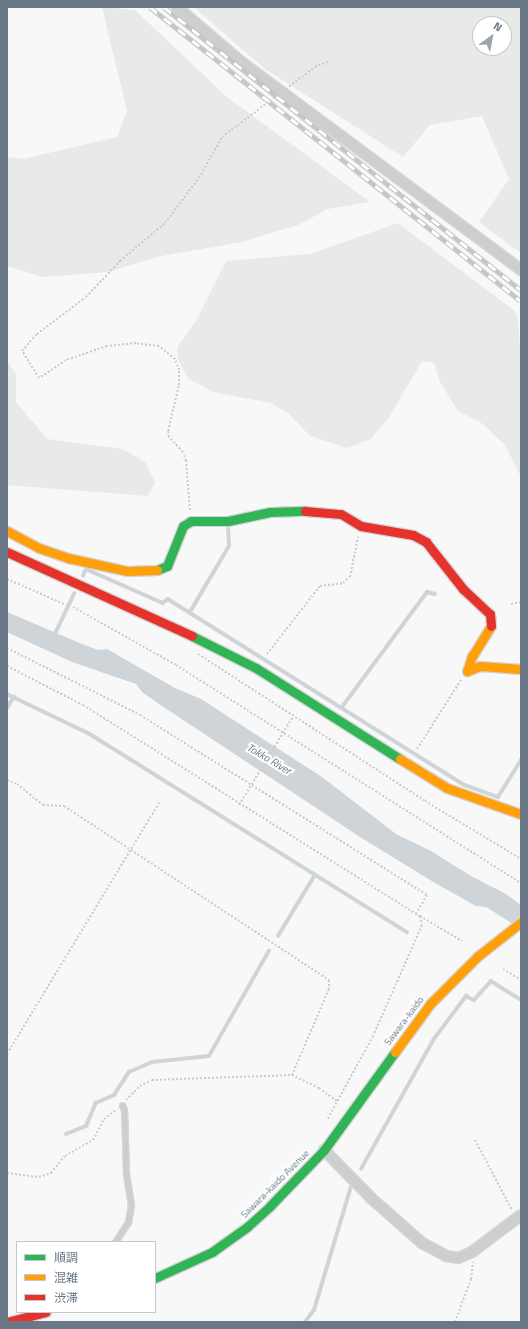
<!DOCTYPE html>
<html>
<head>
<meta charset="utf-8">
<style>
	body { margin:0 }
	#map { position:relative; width:528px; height:1329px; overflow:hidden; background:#f8f8f8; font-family:"Titillium Web","Noto Sans JP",sans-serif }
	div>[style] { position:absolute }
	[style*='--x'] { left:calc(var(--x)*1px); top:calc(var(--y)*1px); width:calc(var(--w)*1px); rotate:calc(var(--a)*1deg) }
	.green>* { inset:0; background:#e7eae6 }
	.water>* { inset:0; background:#ced4d8 }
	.stream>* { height:3.5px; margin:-1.75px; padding:0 1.75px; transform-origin:1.75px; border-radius:1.75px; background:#ced4d8 }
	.path>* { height:2px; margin-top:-1px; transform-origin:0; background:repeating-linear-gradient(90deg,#cacbcc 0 2px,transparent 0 4px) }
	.roads { filter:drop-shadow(1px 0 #d5d6d7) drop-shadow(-1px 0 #d5d6d7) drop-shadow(0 1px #d5d6d7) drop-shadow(0 -1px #d5d6d7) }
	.lane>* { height:5px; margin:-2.5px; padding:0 2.5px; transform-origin:2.5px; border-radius:2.5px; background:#cdcecf }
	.street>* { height:10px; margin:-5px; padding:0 5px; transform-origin:5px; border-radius:5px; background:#cdcecf }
	.fast>* { height:9px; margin:-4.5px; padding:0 4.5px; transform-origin:4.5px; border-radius:4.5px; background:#30b455 }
	.slow>* { height:9px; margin:-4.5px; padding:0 4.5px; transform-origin:4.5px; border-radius:4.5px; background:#ff9f0a }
	.jam>* { height:9px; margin:-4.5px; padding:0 4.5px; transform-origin:4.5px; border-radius:4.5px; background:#e5322d }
	.rail>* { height:4.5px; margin-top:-2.25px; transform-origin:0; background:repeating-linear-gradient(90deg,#fff 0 9px,#c3c4c6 0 18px); box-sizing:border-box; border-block:1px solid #c3c4c6 }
	.path-bridge>* { height:2px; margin-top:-1px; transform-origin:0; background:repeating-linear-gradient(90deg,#cacbcc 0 2px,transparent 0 4px) }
	span { translate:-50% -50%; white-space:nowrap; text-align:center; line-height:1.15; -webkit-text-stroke:4px #fff; paint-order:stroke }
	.street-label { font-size:10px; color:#697787 }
	.water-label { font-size:11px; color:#657782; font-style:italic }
	.frame { position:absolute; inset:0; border:8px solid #697787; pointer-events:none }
	.legend { position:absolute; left:16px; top:1241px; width:140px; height:72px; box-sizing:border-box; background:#fff; border:1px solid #c3c9cf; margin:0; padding:5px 7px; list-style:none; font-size:12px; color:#697787 }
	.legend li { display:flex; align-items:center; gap:8px; height:20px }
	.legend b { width:20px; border:1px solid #c3c9cf }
	.north { position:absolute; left:472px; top:16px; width:40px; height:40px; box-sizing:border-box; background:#fff; border:1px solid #c3c9cf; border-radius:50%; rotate:32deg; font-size:11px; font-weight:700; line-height:16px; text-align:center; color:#697787 }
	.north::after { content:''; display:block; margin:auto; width:14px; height:18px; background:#9ba4af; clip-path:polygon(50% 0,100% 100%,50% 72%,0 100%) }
</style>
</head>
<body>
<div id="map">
	<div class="green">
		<i style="clip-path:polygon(102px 7px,135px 10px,227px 97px,370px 202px,328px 209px,298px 225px,242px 242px,156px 257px,109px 272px,43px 277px,7px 266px,7px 157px,23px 159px,117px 137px,127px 111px)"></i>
		<i style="clip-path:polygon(evenodd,194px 7px,521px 7px,521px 253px,479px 222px,509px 179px,482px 116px,430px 125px,403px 157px,265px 69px,194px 7px,480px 24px,504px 24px,504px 48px,480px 48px,480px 24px)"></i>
		<i style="clip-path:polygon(398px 223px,515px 311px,518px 320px,521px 362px,521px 477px,505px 445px,483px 424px,458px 411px,440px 382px,434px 363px,422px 361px,388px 419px,371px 439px,347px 448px,310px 436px,289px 414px,271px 403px,213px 392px,189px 379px,179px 362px,177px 348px,197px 319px,226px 261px,310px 254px)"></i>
		<i style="clip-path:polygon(7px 362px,16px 373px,16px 402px,47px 439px,123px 449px,146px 463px,155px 483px,148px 496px,7px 485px)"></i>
	</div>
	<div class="water">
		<i style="clip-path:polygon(7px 612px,82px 644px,98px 650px,107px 649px,175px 688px,201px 699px,322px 777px,396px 834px,431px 851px,471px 876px,506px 894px,521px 905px,521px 929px,486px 907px,476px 906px,435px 883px,360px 837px,162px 706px,142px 692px,136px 684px,72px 662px,7px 632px)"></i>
	</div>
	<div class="stream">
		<i style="--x:83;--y:576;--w:8;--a:-67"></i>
		<i style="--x:86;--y:569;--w:84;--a:23.8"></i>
		<i style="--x:163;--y:603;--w:6;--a:-39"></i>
		<i style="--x:168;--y:599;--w:350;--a:32.1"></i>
		<i style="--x:465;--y:785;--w:35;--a:20"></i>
		<i style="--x:498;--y:797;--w:44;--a:-58.1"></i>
		<i style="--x:190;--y:612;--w:77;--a:-59.4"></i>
		<i style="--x:229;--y:546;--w:21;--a:-93"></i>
		<i style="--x:54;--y:636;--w:47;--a:-64.5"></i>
		<i style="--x:7;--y:694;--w:92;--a:25.7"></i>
		<i style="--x:90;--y:734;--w:374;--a:32"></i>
		<i style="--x:342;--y:707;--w:143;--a:-53.5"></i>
		<i style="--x:427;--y:592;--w:8;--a:14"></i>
		<i style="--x:7;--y:708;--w:13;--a:-58"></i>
		<i style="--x:278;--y:936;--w:71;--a:-58.8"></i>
		<i style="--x:66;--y:1134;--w:22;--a:-22"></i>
		<i style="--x:86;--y:1126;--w:25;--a:-67"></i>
		<i style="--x:96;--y:1103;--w:20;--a:-24"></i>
		<i style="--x:114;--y:1095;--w:27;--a:-57"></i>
		<i style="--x:129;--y:1072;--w:25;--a:-23"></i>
		<i style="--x:152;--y:1062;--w:57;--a:-6"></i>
		<i style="--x:209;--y:1056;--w:121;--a:-60.3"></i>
		<i style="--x:361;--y:1169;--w:149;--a:-60.7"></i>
		<i style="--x:434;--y:1039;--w:54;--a:-53.3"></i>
		<i style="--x:466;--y:996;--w:9;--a:27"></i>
		<i style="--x:474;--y:1000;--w:25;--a:-48"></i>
		<i style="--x:491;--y:981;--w:36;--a:32"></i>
		<i style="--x:305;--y:1322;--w:15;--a:-53"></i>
		<i style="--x:314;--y:1310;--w:128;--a:-73.3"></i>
	</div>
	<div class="path">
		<i style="--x:190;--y:510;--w:49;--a:-94.7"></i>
		<i style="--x:186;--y:461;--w:9;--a:-108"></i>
		<i style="--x:183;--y:452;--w:21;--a:-133"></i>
		<i style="--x:169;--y:437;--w:6;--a:-99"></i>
		<i style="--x:168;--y:431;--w:47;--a:-76.6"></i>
		<i style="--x:179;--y:385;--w:15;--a:-90"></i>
		<i style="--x:179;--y:370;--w:12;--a:-110"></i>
		<i style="--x:175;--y:359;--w:21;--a:-141"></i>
		<i style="--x:159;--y:346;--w:23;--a:-173"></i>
		<i style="--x:136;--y:343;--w:29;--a:174"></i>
		<i style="--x:107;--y:346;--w:43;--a:161.1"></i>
		<i style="--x:66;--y:360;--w:32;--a:146"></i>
		<i style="--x:39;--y:378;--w:32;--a:-122"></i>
		<i style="--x:22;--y:351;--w:23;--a:-49"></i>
		<i style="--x:37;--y:334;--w:61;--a:-37.1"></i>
		<i style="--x:86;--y:297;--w:50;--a:-46.6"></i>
		<i style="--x:120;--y:261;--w:59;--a:-40.2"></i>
		<i style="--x:165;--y:223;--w:56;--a:-52.9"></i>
		<i style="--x:199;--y:178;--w:47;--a:-60.7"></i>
		<i style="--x:7;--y:579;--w:62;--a:23.7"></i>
		<i style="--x:511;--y:604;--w:10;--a:-11"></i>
		<i style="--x:73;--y:607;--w:118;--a:29.4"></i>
		<i style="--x:176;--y:665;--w:408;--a:32.3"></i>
		<i style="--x:7;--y:648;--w:149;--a:26.7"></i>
		<i style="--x:140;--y:715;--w:339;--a:32.1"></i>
		<i style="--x:427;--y:895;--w:21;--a:121"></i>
		<i style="--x:198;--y:654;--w:270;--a:32.9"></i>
		<i style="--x:425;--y:801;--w:112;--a:31.1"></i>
		<i style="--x:267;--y:654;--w:86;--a:-52.1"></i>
		<i style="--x:320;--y:586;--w:23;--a:-7"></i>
		<i style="--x:343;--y:583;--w:9;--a:-41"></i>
		<i style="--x:350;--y:577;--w:41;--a:-78.7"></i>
		<i style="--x:7;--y:666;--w:85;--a:27.2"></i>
		<i style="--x:83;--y:705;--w:398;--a:32.1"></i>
		<i style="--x:420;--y:916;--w:9;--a:77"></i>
		<i style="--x:422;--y:925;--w:121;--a:113.8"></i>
		<i style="--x:373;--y:1036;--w:96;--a:118.7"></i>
		<i style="--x:417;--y:749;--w:82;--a:-57.5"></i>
		<i style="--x:7;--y:780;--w:11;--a:22"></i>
		<i style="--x:17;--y:784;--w:33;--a:39"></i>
		<i style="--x:43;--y:805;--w:21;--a:3"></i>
		<i style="--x:64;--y:806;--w:317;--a:33.3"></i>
		<i style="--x:329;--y:980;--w:9;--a:90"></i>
		<i style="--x:329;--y:989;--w:94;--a:113.3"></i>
		<i style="--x:239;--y:805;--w:105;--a:-58.6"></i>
		<i style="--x:420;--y:916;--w:49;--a:30.8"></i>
		<i style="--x:503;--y:969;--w:21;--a:31"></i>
		<i style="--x:7;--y:1054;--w:296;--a:-58.8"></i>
		<i style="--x:126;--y:1100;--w:20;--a:-45"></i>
		<i style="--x:140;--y:1086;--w:13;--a:-27"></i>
		<i style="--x:152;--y:1080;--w:140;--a:-2"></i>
		<i style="--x:292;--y:1075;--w:30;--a:26"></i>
		<i style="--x:319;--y:1088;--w:22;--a:36"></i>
		<i style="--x:475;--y:1140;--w:79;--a:62.1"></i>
		<i style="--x:7;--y:1173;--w:32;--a:7"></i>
		<i style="--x:39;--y:1177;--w:13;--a:-18"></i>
		<i style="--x:51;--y:1173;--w:22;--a:-51"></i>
		<i style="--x:65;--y:1156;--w:32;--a:-30"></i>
		<i style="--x:93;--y:1140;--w:24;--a:-62"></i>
		<i style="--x:104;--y:1119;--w:15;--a:-37"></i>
		<i style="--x:455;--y:1322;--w:46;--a:-69.6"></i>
		<i style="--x:471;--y:1279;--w:17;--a:-83"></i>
	</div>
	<div class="roads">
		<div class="lane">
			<i style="--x:115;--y:1242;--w:24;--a:-57"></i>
			<i style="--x:128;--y:1222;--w:17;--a:-80"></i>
			<i style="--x:131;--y:1205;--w:33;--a:-99"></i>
			<i style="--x:126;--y:1172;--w:62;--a:-91.8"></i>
			<i style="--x:124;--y:1110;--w:5;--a:-112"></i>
		</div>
		<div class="street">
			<i style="--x:177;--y:7;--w:83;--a:40.6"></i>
			<i style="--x:240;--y:61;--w:350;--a:36.6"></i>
			<i style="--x:324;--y:1150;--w:67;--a:45.6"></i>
			<i style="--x:371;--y:1198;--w:68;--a:41.4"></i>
			<i style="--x:422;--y:1243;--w:27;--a:28"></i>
			<i style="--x:446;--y:1256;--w:12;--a:9"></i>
			<i style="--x:458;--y:1258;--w:15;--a:-23"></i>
			<i style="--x:472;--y:1252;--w:61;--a:-37.1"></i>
		</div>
		<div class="fast">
			<i style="--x:157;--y:570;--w:11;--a:-22"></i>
			<i style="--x:167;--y:566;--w:43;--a:-68.2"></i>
			<i style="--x:183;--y:526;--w:9;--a:-32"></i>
			<i style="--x:191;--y:521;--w:37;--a:0"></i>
			<i style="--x:228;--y:521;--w:43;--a:-12.1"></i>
			<i style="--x:270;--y:512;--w:35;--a:-2"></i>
			<i style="--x:192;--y:636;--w:72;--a:26.6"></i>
			<i style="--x:256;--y:668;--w:170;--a:32.3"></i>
			<i style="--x:155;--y:1278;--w:63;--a:-24.5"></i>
			<i style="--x:212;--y:1252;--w:43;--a:-35.5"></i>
			<i style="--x:247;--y:1227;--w:31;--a:-42"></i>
			<i style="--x:270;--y:1206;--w:78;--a:-46"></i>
			<i style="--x:324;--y:1150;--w:121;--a:-54.1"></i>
		</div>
		<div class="slow">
			<i style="--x:7;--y:531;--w:36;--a:28"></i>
			<i style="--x:39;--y:548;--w:31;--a:19"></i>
			<i style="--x:68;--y:558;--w:60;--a:12.4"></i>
			<i style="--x:127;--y:571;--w:30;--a:-2"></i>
			<i style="--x:491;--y:626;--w:36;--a:122"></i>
			<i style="--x:472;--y:656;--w:16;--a:108"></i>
			<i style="--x:467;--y:671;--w:14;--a:-21"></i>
			<i style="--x:480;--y:666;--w:41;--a:4.2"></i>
			<i style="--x:400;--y:759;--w:55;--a:31.7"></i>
			<i style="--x:447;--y:788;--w:78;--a:19.4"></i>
			<i style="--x:395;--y:1052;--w:59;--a:-53.9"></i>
			<i style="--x:430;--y:1004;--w:68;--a:-45"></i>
			<i style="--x:478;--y:956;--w:55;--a:-38.3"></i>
		</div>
		<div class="jam">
			<i style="--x:305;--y:511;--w:36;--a:5"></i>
			<i style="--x:341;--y:514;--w:23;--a:31"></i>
			<i style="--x:361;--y:526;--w:53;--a:9.8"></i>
			<i style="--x:413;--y:535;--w:15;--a:28"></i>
			<i style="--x:426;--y:542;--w:60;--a:51.8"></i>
			<i style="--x:463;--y:589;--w:37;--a:43"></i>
			<i style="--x:490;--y:614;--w:12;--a:85"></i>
			<i style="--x:7;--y:552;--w:203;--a:24.4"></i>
			<i style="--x:7;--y:1322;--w:40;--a:-14.4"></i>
		</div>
	</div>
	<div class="rail">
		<i style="--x:150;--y:7;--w:473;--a:38.4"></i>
		<i style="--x:164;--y:7;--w:456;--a:38.4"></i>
	</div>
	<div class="path-bridge">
		<i style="--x:222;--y:137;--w:116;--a:-37"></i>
		<i style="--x:315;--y:67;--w:16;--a:-22"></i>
	</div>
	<div class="street-label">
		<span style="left:404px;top:1021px;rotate:-53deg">Sawara-kaido</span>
		<span style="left:275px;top:1184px;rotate:-45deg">Sawara-kaido Avenue</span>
	</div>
	<div class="water-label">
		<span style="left:269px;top:759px;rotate:31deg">Tokko River</span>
	</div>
	<div class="frame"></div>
	<ul class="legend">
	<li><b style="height:5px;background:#30b455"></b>順調</li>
	<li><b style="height:5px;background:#ff9f0a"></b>混雑</li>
	<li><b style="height:5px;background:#e5322d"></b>渋滞</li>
	</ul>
	<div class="north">N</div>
</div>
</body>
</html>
